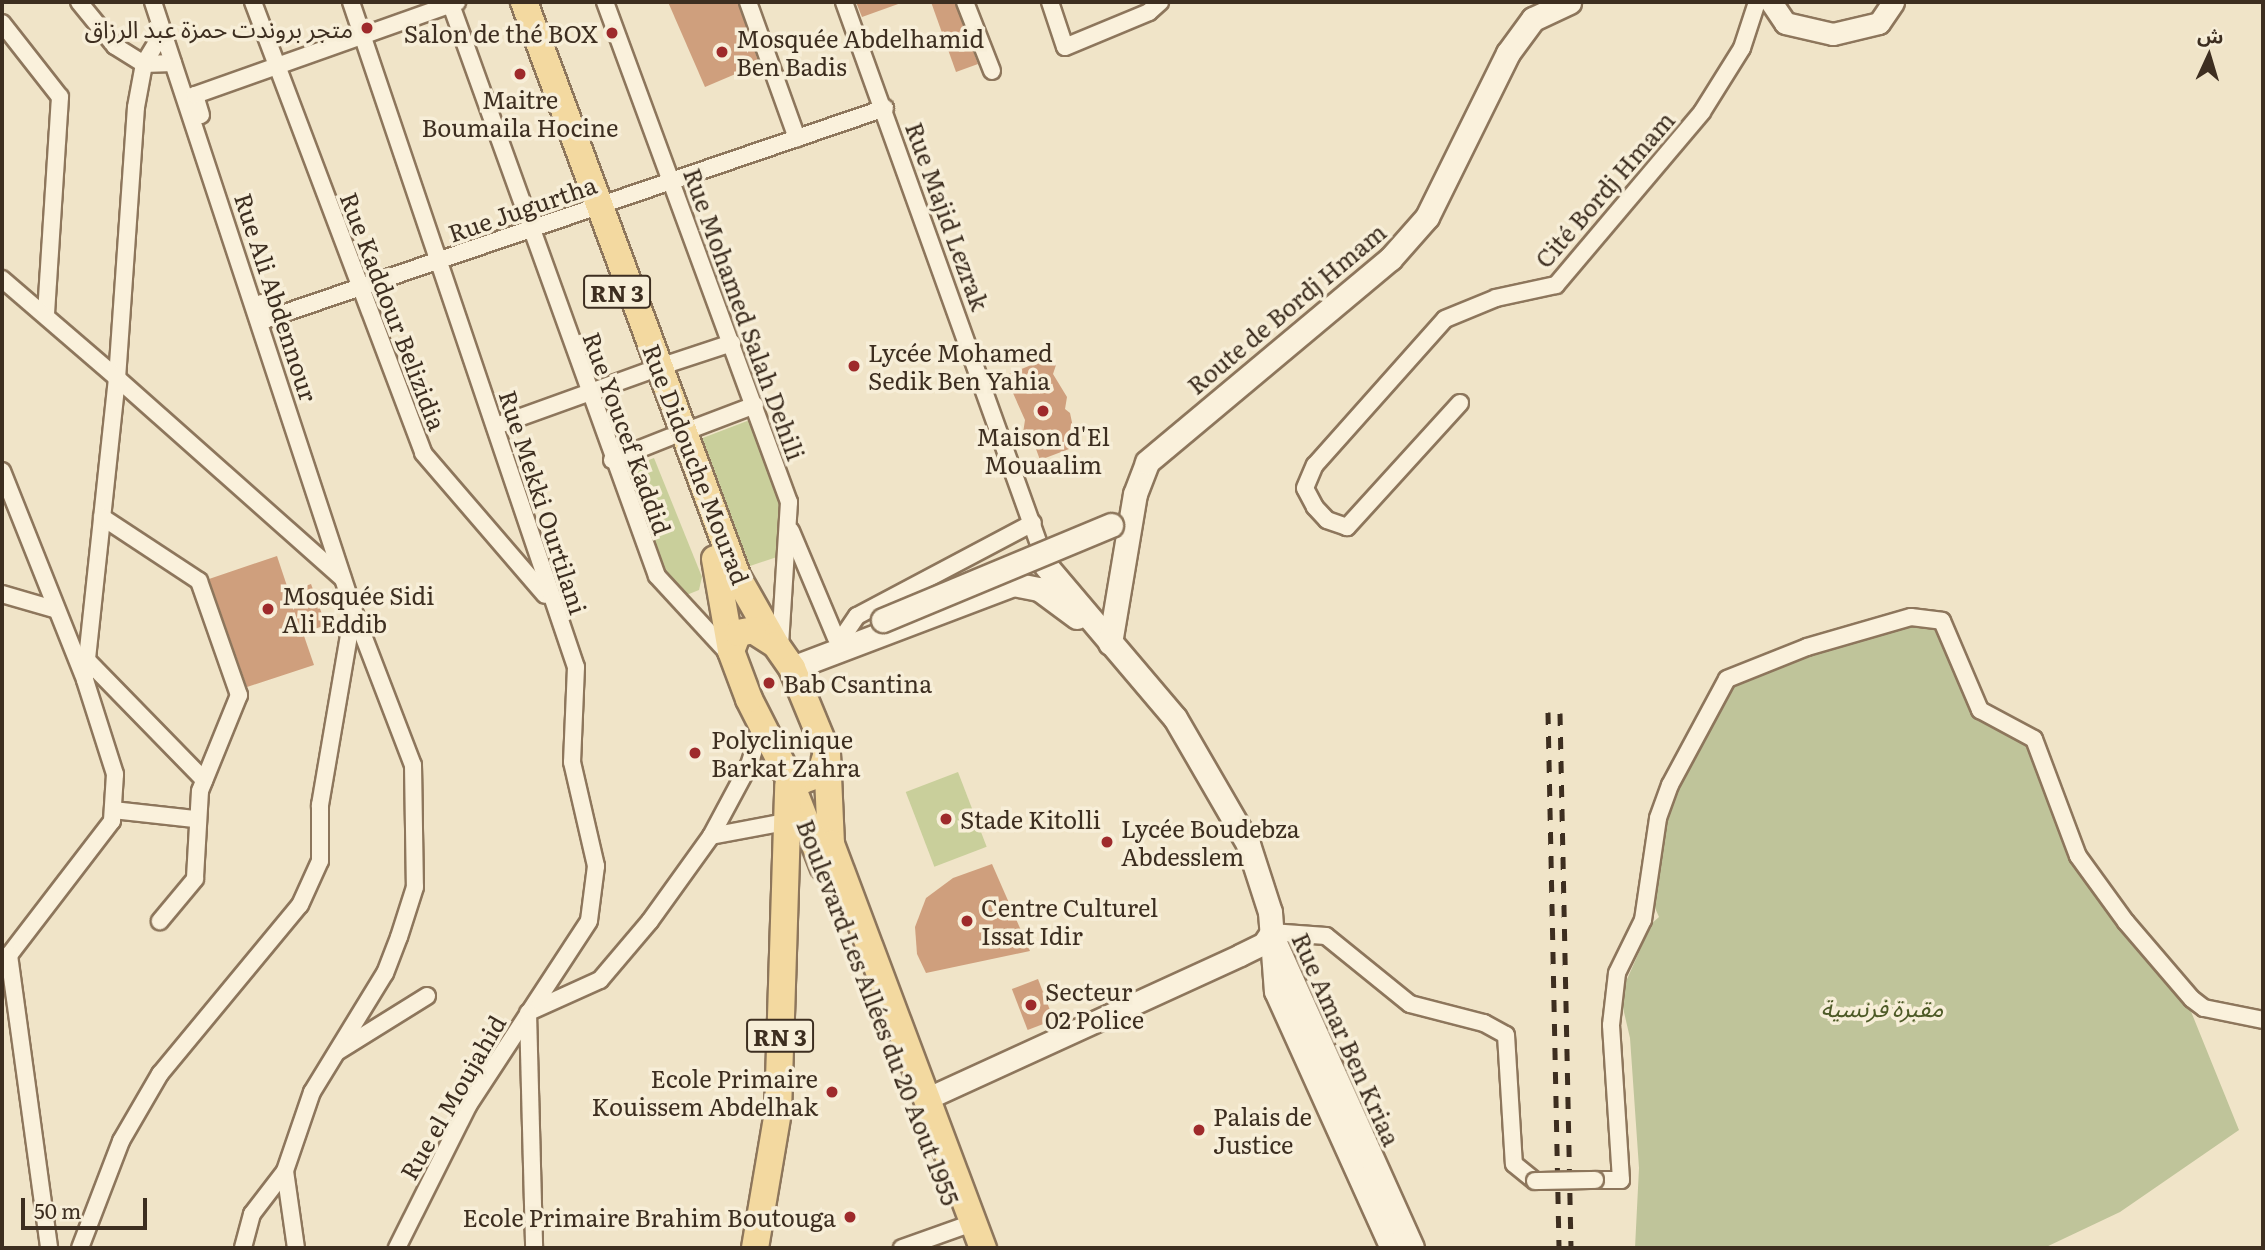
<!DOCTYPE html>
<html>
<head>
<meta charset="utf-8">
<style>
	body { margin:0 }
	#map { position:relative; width:2265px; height:1250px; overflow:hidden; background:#f0e4c8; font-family:Literata,"Noto Sans Arabic",serif }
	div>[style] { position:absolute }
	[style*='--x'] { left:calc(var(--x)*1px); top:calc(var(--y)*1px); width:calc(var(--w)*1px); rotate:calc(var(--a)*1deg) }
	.green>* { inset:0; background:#c9cf9b; transform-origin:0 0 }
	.cemetery>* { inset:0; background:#bfc49a }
	.building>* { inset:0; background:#cf9f7d; transform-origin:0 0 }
	.roads { filter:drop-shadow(2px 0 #8d765c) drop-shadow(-2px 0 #8d765c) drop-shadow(0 2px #8d765c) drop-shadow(0 -2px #8d765c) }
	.minor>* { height:16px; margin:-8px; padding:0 8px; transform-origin:8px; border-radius:8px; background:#faf1dc }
	.tertiary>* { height:21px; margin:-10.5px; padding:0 10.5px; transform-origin:10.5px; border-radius:10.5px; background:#faf1dc }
	.secondary>* { height:23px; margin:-11.5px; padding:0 11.5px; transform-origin:11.5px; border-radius:11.5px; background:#faf1dc }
	.primary>* { height:26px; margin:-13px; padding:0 13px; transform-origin:13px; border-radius:13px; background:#f3d9a0 }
	.rail>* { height:5px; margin-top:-2.5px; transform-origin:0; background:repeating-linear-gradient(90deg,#3d2e20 0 12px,transparent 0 24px) }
	.bridges { filter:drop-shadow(2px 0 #8d765c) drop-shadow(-2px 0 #8d765c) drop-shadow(0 2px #8d765c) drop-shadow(0 -2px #8d765c) }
	.minor-bridge>* { height:16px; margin:-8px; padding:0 8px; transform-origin:8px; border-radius:8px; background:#faf1dc }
	.secondary-bridge>* { height:23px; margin:-11.5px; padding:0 11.5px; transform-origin:11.5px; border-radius:11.5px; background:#faf1dc }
	.dots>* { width:19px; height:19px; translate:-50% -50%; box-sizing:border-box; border:4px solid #f7eed8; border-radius:50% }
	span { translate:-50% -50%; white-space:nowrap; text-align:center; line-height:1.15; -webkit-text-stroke:7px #f7eed8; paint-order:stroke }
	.shield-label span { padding:2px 5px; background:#f7eed8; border:2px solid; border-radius:5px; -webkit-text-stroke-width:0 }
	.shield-label { font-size:23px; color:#3d2e20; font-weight:700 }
	.poi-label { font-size:24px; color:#3d2e20 }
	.right { translate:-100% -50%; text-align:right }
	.left { translate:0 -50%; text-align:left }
	.street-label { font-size:24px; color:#3d2e20 }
	.park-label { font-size:24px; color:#4d5a26; font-style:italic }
	.frame { position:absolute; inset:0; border:4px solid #3d2e20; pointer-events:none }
	.north { position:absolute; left:2174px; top:21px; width:70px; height:70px; -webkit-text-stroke:5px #f7eed8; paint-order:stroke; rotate:4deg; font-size:19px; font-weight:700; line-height:28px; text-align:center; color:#3d2e20 }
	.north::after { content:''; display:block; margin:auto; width:24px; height:32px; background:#3d2e20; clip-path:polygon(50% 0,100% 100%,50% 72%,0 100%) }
	.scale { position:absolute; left:21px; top:1198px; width:126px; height:32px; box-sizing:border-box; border:4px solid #3d2e20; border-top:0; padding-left:9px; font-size:21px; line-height:24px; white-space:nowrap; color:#3d2e20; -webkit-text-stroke:5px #f7eed8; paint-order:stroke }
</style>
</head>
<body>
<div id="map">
	<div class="green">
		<i style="clip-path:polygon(755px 418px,784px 502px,777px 557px,750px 566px,700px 439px)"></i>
		<i style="clip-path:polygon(654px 458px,702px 577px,699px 590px,684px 596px,662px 575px,623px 470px)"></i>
		<i style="left:958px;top:772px;width:80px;height:56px;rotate:69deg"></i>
	</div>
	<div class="cemetery">
		<i style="clip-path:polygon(1926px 621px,1938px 629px,1973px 714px,2027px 741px,2078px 870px,2190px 1009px,2239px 1130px,2120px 1212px,2044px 1248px,1635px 1248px,1639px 1168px,1630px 1038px,1620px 995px,1644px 941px,1642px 932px,1659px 917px,1648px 892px,1664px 816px,1729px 684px,1831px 644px)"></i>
	</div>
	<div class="building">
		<i style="clip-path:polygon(668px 2px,738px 2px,759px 64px,705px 87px)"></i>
		<i style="clip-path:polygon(856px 2px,900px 2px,901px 3px,862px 17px)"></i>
		<i style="clip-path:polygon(931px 2px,955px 2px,978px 64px,956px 72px)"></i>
		<i style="clip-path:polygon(1046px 359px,1056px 365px,1053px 374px,1067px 397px,1065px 409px,1070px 413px,1077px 446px,1040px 460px,1032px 438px,1023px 433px,1025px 420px,1008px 382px,1009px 374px)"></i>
		<i style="clip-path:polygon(277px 556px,289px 592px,311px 584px,326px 625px,303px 633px,314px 665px,247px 687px,209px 579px)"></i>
		<i style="clip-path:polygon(992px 864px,1030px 951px,926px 973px,917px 954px,915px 927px,926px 898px,953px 878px)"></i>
		<i style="left:1038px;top:979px;width:44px;height:28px;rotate:69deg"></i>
	</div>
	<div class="roads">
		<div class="minor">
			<i style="--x:79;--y:2;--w:57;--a:50.7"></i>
			<i style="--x:115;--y:46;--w:34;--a:32"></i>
			<i style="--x:144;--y:64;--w:29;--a:-2"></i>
			<i style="--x:153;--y:2;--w:639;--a:71.76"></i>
			<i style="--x:353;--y:609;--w:167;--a:69"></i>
			<i style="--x:413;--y:765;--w:122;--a:89.1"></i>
			<i style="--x:415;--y:887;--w:52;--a:107.7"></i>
			<i style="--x:399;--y:937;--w:39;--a:111"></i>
			<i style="--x:385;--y:973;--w:140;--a:121.5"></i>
			<i style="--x:312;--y:1092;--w:83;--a:108.9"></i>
			<i style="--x:285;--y:1171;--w:54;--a:127.5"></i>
			<i style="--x:252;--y:1214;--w:35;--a:105"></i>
			<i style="--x:253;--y:2;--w:482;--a:69.3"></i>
			<i style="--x:423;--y:453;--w:187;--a:49.3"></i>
			<i style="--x:351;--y:2;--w:702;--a:71.31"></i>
			<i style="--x:576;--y:667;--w:95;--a:92.4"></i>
			<i style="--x:572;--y:762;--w:107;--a:77"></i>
			<i style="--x:596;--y:866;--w:55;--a:97.3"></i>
			<i style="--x:589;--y:921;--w:221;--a:123.2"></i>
			<i style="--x:468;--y:1106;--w:159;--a:116.6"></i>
			<i style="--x:450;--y:2;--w:610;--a:70.17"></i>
			<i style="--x:657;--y:576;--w:105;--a:47.3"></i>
			<i style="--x:605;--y:2;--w:533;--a:69.8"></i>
			<i style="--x:789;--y:502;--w:142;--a:93.6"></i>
			<i style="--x:748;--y:2;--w:145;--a:70.2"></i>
			<i style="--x:844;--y:2;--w:594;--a:70.22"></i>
			<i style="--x:965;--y:2;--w:74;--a:68.6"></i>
			<i style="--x:1050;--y:2;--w:47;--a:71.6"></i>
			<i style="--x:1065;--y:47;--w:91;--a:-22.6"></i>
			<i style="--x:1149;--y:12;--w:15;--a:-42"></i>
			<i style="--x:2;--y:23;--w:94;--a:51.9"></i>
			<i style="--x:60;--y:97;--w:217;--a:93.7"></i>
			<i style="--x:163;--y:32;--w:37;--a:121"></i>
			<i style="--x:144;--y:64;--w:44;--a:100.5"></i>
			<i style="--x:136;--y:107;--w:272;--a:94"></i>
			<i style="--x:117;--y:378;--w:301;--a:41.6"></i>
			<i style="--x:201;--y:115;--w:21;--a:-107"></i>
			<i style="--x:195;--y:95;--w:278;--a:-19.5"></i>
			<i style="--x:2;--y:279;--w:152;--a:40.7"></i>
			<i style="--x:117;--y:378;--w:301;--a:96.1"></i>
			<i style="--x:262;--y:303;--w:17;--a:73"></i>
			<i style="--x:267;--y:319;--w:653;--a:-18.85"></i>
			<i style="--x:659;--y:367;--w:77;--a:-18.2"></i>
			<i style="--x:1460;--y:403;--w:168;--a:132.3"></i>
			<i style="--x:1347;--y:527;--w:21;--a:-161"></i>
			<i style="--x:1327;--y:520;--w:18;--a:-133"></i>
			<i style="--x:1315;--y:507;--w:21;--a:-118"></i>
			<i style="--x:1305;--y:488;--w:25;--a:-67"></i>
			<i style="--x:1315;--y:465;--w:195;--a:-48.3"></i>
			<i style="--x:1445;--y:319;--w:55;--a:-22.4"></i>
			<i style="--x:1496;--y:298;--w:61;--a:-12.2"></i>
			<i style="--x:1556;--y:285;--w:226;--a:-49.8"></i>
			<i style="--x:1702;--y:112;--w:75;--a:-58"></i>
			<i style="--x:1742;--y:48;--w:48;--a:-71.9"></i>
			<i style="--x:496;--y:426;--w:159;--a:-19.8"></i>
			<i style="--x:684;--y:432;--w:76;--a:-20.8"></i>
			<i style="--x:612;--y:460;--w:62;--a:-21.6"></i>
			<i style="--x:2;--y:471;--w:225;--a:68.3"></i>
			<i style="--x:85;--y:680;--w:99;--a:72.3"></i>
			<i style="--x:115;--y:774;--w:47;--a:93.7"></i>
			<i style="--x:112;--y:821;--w:169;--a:127.5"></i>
			<i style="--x:9;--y:955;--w:296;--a:82.2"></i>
			<i style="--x:102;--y:517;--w:116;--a:33.4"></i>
			<i style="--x:199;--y:581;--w:121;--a:70.7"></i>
			<i style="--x:239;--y:695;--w:104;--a:112.1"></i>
			<i style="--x:200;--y:791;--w:88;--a:93.3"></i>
			<i style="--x:195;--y:879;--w:55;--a:129.8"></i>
			<i style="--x:791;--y:531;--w:116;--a:67.2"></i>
			<i style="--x:2;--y:594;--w:57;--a:16.2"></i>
			<i style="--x:844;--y:635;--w:23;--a:-56"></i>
			<i style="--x:857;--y:616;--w:199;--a:-27.9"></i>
			<i style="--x:87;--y:660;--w:168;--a:45.7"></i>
			<i style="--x:113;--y:810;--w:82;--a:6.3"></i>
			<i style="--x:711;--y:836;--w:75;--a:-10.7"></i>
			<i style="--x:1271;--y:932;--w:55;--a:4.2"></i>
			<i style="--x:1326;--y:936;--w:108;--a:39"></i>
			<i style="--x:1410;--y:1004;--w:76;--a:14.4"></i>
			<i style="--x:1484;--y:1023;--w:25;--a:29"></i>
			<i style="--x:1506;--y:1035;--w:129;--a:86.5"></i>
			<i style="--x:1514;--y:1164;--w:27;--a:39"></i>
			<i style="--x:529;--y:1012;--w:78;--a:-24.3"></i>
			<i style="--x:600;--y:980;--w:77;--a:-49.7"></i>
			<i style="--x:650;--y:921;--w:105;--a:-54.3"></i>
			<i style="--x:711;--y:836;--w:81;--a:-61.8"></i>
			<i style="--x:749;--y:765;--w:42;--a:-72"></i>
			<i style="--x:528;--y:1013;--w:235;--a:88.5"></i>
			<i style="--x:337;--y:1052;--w:106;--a:-31.9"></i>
			<i style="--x:285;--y:1171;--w:78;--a:81.9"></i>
			<i style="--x:1595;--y:1180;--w:26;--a:0"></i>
			<i style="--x:1621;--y:1180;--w:155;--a:-93.7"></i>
			<i style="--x:1611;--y:1025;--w:52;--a:-83.4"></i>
			<i style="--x:1617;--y:973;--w:59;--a:-63.9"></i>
			<i style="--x:1643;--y:920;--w:103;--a:-81.6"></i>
			<i style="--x:1658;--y:818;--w:35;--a:-70"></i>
			<i style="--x:1670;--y:785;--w:120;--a:-61.7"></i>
			<i style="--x:1727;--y:679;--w:86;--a:-21.8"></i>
			<i style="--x:1807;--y:647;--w:108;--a:-16.1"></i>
			<i style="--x:1911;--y:617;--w:31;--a:7"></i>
			<i style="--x:1942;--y:621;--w:97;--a:66.9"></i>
			<i style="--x:1980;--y:710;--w:61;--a:28.2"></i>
			<i style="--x:2034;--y:739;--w:125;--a:69.4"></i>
			<i style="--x:2078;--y:856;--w:82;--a:54"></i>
			<i style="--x:2126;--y:922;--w:101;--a:49.4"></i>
			<i style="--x:2192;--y:999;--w:15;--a:37"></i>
			<i style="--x:2204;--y:1008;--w:60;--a:11.5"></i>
			<i style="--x:80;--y:1248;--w:115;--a:-69"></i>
			<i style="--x:121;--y:1141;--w:78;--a:-59.8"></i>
			<i style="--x:160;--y:1074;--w:219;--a:-50.4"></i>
			<i style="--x:300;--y:905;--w:48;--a:-65.6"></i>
			<i style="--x:320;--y:861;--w:56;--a:-90"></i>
			<i style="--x:320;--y:805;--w:197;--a:-80.3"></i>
			<i style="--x:902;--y:1248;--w:63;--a:-19.6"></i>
		</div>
		<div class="tertiary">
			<i style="--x:1771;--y:2;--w:25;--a:56"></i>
			<i style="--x:1785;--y:23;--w:49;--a:12.9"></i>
			<i style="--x:1833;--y:34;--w:47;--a:-13.4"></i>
			<i style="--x:1879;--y:23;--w:25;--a:-56"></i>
			<i style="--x:928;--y:1098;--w:343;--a:-24.6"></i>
			<i style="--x:1240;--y:955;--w:25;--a:-26"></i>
			<i style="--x:1263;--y:944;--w:14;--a:-56"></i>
		</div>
		<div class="secondary">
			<i style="--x:1046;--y:566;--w:199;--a:49.7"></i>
			<i style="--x:1175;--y:718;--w:146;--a:59.9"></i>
			<i style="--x:1248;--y:844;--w:71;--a:72.1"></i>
			<i style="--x:1270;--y:912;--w:79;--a:85.7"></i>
			<i style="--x:1276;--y:991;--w:282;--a:65.7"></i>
			<i style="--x:1110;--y:643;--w:151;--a:-80.5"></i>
			<i style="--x:1135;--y:494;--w:34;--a:-69"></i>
			<i style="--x:1147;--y:462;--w:317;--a:-39.9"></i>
			<i style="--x:1390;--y:259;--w:56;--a:-48.6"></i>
			<i style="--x:1427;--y:217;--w:183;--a:-63.7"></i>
			<i style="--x:1508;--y:53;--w:42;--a:-53.7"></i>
			<i style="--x:1533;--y:19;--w:40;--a:-25"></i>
			<i style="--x:792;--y:668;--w:236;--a:-20.8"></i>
			<i style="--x:1013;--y:584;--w:26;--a:11"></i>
			<i style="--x:1039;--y:589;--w:47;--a:36.4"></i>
			<i style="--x:1276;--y:945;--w:332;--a:65.8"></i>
		</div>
		<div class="primary">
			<i style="--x:524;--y:2;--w:614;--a:69.62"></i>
			<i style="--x:738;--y:578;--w:77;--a:60.4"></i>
			<i style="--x:715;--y:559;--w:93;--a:80.1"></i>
			<i style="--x:753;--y:630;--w:27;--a:33"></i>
			<i style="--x:776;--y:645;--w:28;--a:55"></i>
			<i style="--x:792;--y:668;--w:92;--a:67.6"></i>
			<i style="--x:827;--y:753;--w:22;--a:108"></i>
			<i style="--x:820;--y:774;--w:18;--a:161"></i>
			<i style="--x:803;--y:780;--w:16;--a:-165"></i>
			<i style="--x:788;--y:776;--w:86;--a:-116.9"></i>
			<i style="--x:749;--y:699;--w:51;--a:-110.6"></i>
			<i style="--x:731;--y:651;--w:19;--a:-69"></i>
			<i style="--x:738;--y:633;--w:15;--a:-11"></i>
			<i style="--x:827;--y:753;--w:91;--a:87.5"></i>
			<i style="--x:831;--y:844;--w:432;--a:69.4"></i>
			<i style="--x:788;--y:776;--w:97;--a:68.7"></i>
			<i style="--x:755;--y:1248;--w:138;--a:-80.4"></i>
			<i style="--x:778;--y:1112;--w:327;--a:-88.2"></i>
		</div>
	</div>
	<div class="rail">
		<i style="--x:1548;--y:712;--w:536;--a:88.82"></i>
		<i style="--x:1560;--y:713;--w:535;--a:88.82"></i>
	</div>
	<div class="bridges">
		<div class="minor-bridge">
			<i style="--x:1535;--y:1181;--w:60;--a:-1"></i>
		</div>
		<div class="secondary-bridge">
			<i style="--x:883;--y:620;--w:247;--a:-22.6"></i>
		</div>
	</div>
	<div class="dots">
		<i style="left:367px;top:28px;background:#9e2a2b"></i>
		<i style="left:612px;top:33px;background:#9e2a2b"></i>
		<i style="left:722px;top:52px;background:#9e2a2b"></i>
		<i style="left:520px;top:74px;background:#9e2a2b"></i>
		<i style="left:854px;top:366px;background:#9e2a2b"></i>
		<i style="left:1043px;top:411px;background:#9e2a2b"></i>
		<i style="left:268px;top:609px;background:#9e2a2b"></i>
		<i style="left:769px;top:683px;background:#9e2a2b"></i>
		<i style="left:695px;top:753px;background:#9e2a2b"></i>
		<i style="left:946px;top:819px;background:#9e2a2b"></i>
		<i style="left:1107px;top:842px;background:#9e2a2b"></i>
		<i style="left:967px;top:921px;background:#9e2a2b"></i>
		<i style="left:1031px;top:1005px;background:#9e2a2b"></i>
		<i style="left:832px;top:1092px;background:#9e2a2b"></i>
		<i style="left:1199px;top:1130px;background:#9e2a2b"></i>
		<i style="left:850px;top:1217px;background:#9e2a2b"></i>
	</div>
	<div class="shield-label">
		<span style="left:617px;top:292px">RN 3</span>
		<span style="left:780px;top:1036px">RN 3</span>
	</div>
	<div class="poi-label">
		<span class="right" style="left:353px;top:28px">متجر بروندت حمزة عبد الرزاق</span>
		<span class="right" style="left:598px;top:33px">Salon de thé BOX</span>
		<span class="left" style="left:736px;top:52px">Mosquée Abdelhamid<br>Ben Badis</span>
		<span style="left:520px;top:113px">Maitre<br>Boumaila Hocine</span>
		<span class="left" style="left:868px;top:366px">Lycée Mohamed<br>Sedik Ben Yahia</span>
		<span style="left:1043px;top:450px">Maison d'El<br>Mouaalim</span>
		<span class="left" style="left:282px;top:609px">Mosquée Sidi<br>Ali Eddib</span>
		<span class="left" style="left:783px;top:683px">Bab Csantina</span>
		<span class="left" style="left:711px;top:753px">Polyclinique<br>Barkat Zahra</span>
		<span class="left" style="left:960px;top:819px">Stade Kitolli</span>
		<span class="left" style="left:1121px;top:842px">Lycée Boudebza<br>Abdesslem</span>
		<span class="left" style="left:981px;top:921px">Centre Culturel<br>Issat Idir</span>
		<span class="left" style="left:1045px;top:1005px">Secteur<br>02 Police</span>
		<span class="right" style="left:818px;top:1092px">Ecole Primaire<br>Kouissem Abdelhak</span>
		<span class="left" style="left:1213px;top:1130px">Palais de<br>Justice</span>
		<span class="right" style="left:836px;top:1217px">Ecole Primaire Brahim Boutouga</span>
	</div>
	<div class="street-label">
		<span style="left:1604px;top:189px;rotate:-49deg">Cité Bordj Hmam</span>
		<span style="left:522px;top:208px;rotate:-19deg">Rue Jugurtha</span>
		<span style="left:948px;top:216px;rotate:70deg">Rue Majid Lezrak</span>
		<span style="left:277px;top:297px;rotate:72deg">Rue Ali Abdennour</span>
		<span style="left:1286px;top:308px;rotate:-40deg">Route de Bordj Hmam</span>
		<span style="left:394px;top:311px;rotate:69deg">Rue Kaddour Belizidia</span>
		<span style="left:745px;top:314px;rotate:70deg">Rue Mohamed Salah Dehili</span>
		<span style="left:628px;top:433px;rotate:70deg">Rue Youcef Kaddid</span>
		<span style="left:697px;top:464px;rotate:69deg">Rue Didouche Mourad</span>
		<span style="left:544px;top:502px;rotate:72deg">Rue Mekki Ourtilani</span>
		<span style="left:879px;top:1012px;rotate:69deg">Boulevard Les Allées du 20 Aout 1955</span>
		<span style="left:1347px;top:1039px;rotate:66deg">Rue Amar Ben Kriaa</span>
		<span style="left:452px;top:1097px;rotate:-60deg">Rue el Moujahid</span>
	</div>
	<div class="park-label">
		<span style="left:1882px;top:1007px">مقبرة فرنسية</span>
	</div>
	<div class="frame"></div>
	<div class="north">ش</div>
	<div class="scale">50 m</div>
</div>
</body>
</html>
